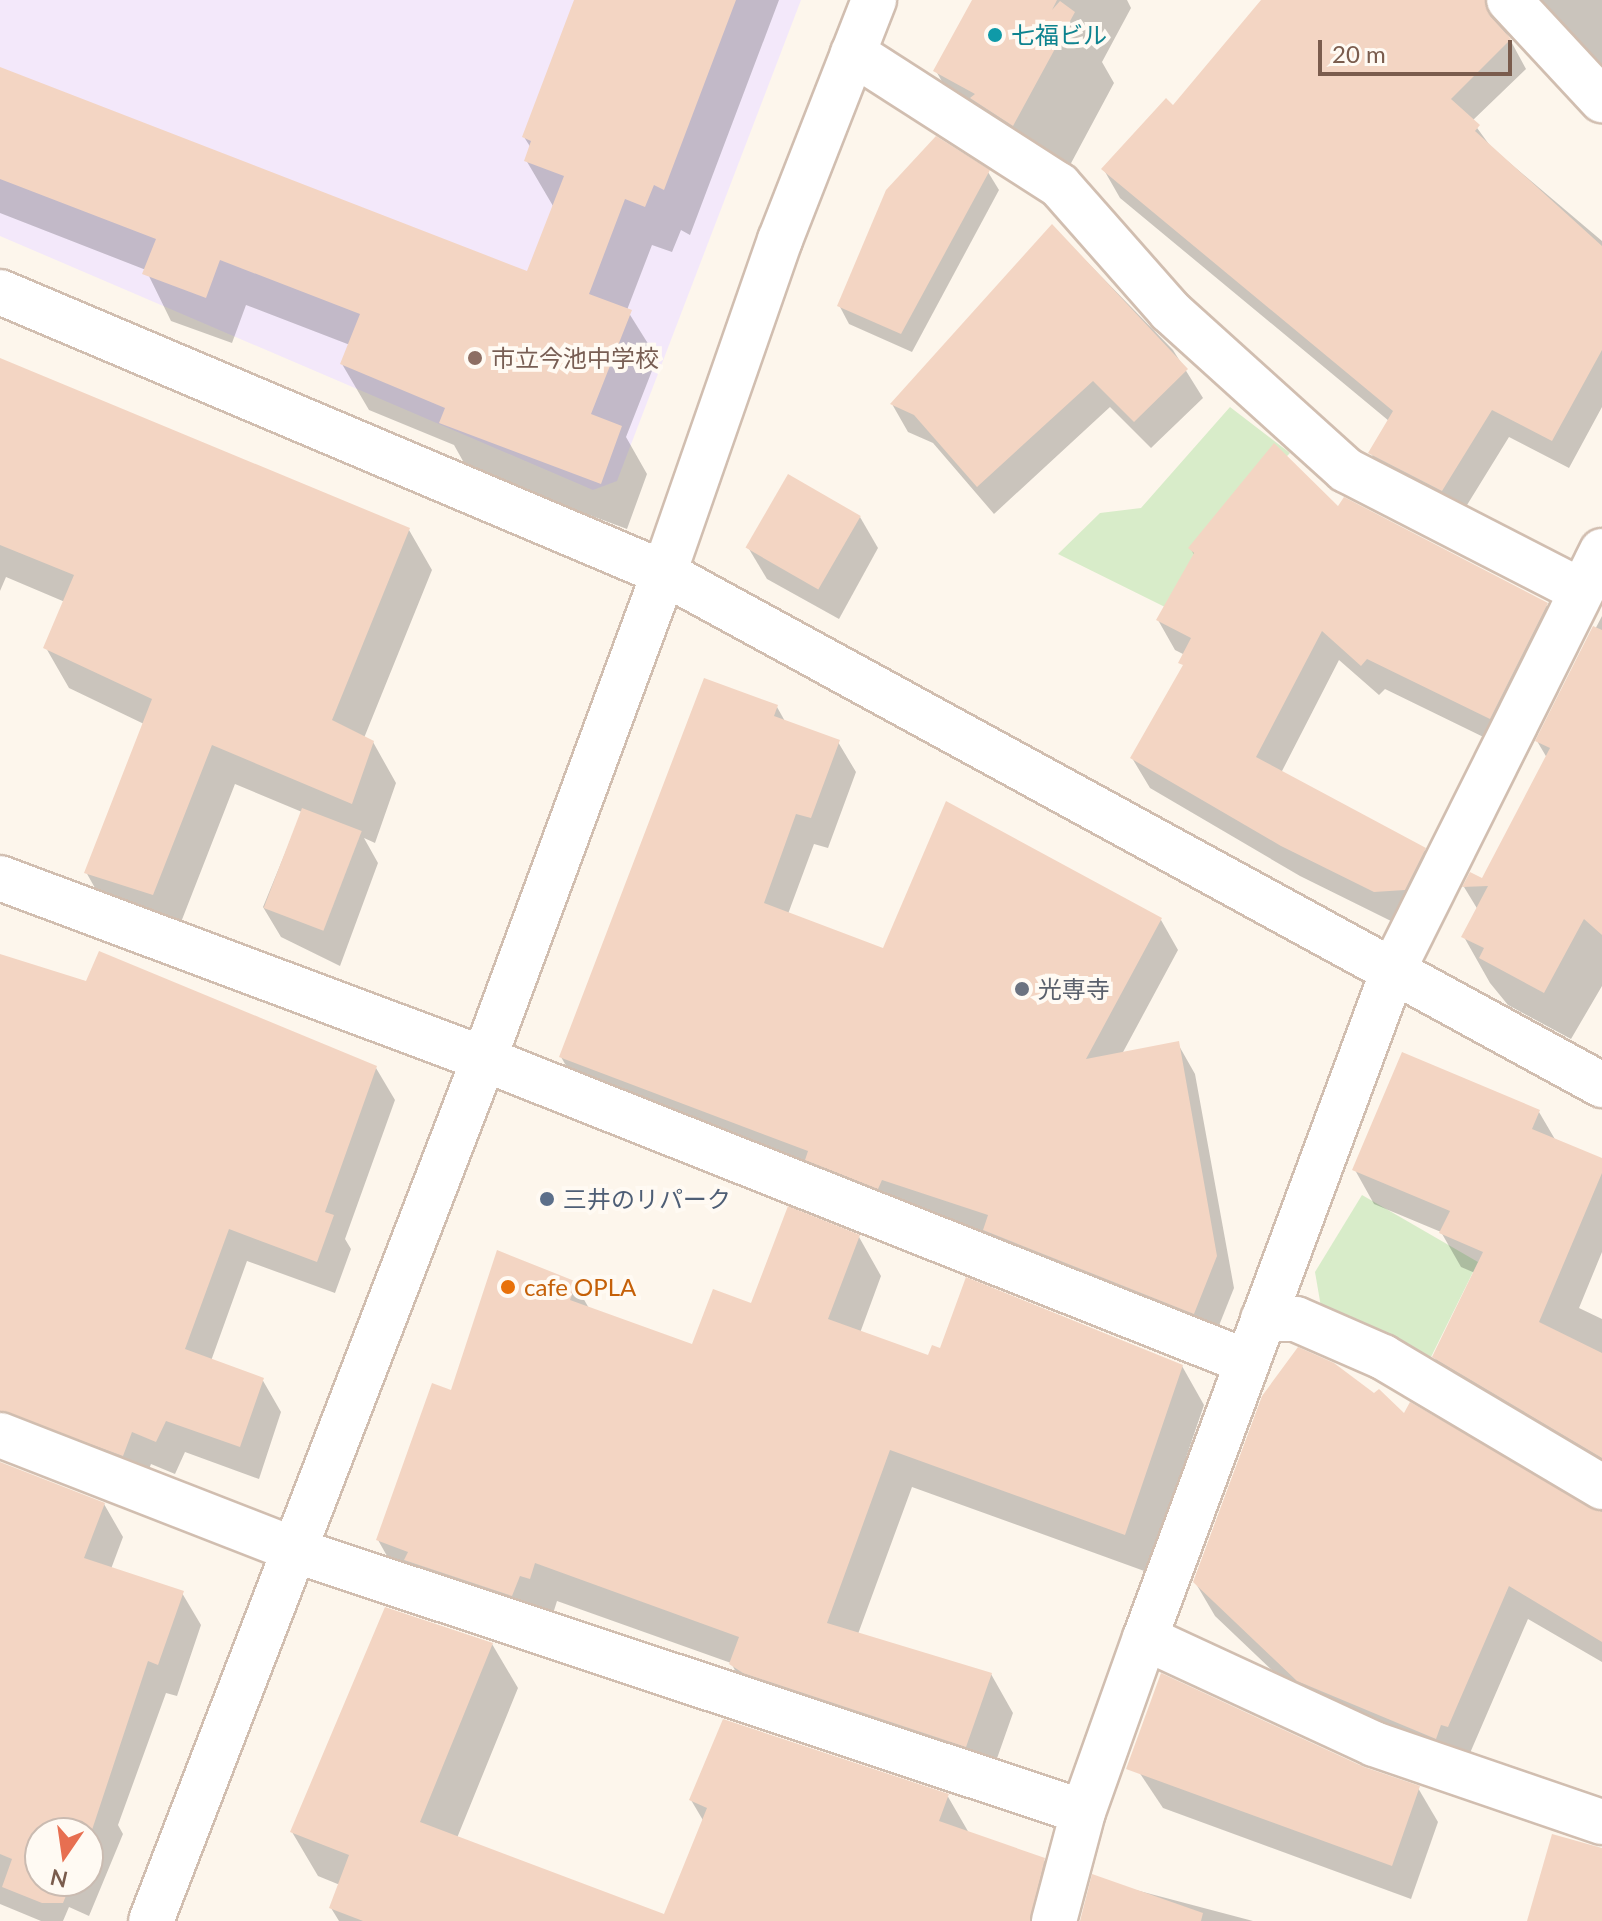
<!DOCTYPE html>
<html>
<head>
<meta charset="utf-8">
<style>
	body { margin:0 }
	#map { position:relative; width:1602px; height:1921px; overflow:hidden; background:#fdf6ec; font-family:Lato,"Noto Sans JP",sans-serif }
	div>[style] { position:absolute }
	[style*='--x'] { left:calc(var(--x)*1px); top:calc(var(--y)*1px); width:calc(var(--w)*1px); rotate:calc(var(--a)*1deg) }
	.education>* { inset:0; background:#f3e8fa }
	.green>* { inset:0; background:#d8ecc9 }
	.shadow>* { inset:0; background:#0003 }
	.building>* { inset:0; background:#f3d5c3; transform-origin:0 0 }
	.roads { filter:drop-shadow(2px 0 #d1beb0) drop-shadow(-2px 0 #d1beb0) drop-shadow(0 2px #d1beb0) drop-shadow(0 -2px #d1beb0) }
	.minor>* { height:44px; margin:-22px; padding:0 22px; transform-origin:22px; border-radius:22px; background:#fff }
	.dots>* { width:22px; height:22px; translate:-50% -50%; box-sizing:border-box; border:4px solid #fffaf3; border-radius:50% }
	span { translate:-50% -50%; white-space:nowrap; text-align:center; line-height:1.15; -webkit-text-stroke:8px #fffaf3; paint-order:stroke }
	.culture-label { font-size:24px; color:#0d838f }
	.left { translate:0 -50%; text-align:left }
	.education-label { font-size:24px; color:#785e54 }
	.worship-label { font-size:24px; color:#5b616d }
	.service-label { font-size:24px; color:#4e5e75 }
	.food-label { font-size:24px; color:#c56008 }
	.north { position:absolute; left:24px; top:1817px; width:80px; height:80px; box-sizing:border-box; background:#fffaf3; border:2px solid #cabbb1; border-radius:50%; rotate:193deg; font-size:22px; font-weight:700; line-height:32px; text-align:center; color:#7a5c4d }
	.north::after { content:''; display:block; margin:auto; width:28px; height:36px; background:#e76f51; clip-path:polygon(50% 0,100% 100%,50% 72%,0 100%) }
	.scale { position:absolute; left:1318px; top:40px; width:194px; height:36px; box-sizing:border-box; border:4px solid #7a5c4d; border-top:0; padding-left:10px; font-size:24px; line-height:28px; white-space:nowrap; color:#7a5c4d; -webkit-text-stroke:6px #fffaf3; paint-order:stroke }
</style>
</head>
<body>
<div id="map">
	<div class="education">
		<i style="clip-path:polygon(0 0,801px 0,617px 481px,593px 490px,0 236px)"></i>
	</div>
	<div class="green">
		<i style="clip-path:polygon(1230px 407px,1290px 453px,1207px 538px,1169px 609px,1058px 554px,1100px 513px,1141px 508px)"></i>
		<i style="clip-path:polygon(1362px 1195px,1478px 1262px,1431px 1357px,1321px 1307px,1315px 1272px)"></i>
	</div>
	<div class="shadow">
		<i style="clip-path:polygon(576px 0,779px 0,690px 235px,681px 230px,672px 252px,652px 245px,627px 310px,657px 358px,626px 437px,647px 474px,627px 529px,468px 470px,454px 445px,369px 410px,342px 364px,350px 345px,246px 305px,232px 343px,171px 321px,146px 270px,0 213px,0 70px,529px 273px,553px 206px,526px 160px,531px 148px,524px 137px)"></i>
		<i style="clip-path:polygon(975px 0,1127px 0,1131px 8px,1102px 62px,1114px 83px,1054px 195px,976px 141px,936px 71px)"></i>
		<i style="clip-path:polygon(1308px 0,1602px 0,1602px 70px,1500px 21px,1526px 69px,1472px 121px,1491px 147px,1602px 241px,1602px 407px,1569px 468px,1509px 437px,1459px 518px,1387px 482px,1371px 453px,1389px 421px,1120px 198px,1104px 170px)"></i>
		<i style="clip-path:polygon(988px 172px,999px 190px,912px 352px,849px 324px,839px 305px)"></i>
		<i style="clip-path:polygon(1052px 226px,1173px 350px,1203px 398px,1151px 448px,1110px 407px,994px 514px,933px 443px,908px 432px,892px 404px)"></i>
		<i style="clip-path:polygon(0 359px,409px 530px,432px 570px,364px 738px,373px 742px,396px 783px,375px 843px,364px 838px,378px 863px,340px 966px,281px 937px,263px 907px,302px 812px,235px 784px,176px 935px,109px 913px,86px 872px,144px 724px,69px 688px,46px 648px,65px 602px,6px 577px,0 591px)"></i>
		<i style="clip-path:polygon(1339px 510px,1546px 605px,1564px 635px,1508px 749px,1385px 689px,1379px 695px,1339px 660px,1281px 773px,1424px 850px,1442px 880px,1393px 922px,1300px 876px,1150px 788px,1132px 758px,1184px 668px,1185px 655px,1175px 650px,1158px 620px,1195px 556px,1190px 548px)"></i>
		<i style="clip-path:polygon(860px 517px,878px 548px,839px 619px,767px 579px,749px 549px)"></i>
		<i style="clip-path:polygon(1602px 616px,1602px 986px,1571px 1039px,1508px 1005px,1490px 983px,1464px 937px,1478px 910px,1464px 887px,1471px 875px,1483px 881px,1547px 758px,1537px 741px)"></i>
		<i style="clip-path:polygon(777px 707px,786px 723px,838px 742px,856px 772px,828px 848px,814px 844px,788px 914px,884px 950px,1161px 920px,1178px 950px,1122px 1054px,1178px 1044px,1195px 1074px,1234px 1288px,1212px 1343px,579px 1088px,561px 1057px)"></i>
		<i style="clip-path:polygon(0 956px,376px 1068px,395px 1100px,345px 1239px,351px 1249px,335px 1293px,247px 1261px,211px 1361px,262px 1379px,281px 1412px,259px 1479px,185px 1452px,175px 1474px,151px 1464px,142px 1488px,0 1454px)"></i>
		<i style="clip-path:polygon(1539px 1112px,1556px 1141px,1602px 1160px,1602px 1252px,1579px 1308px,1602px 1319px,1602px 1479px,1454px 1391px,1434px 1357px,1475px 1273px,1461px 1267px,1441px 1232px,1374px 1204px,1355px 1170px)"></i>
		<i style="clip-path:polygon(859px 1237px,881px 1276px,860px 1333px,929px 1358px,1182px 1366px,1204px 1405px,1147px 1572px,912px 1487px,858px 1634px,991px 1674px,1013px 1713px,988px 1784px,753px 1703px,731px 1663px,557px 1601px,552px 1617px,400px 1579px,378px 1540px,452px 1393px,575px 1284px,590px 1310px,693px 1347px)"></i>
		<i style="clip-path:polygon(1404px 1417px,1589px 1510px,1602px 1511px,1602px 1662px,1528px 1619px,1467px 1760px,1319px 1715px,1215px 1616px,1195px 1582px)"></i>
		<i style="clip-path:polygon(evenodd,0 1464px,104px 1504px,123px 1537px,111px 1569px,182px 1593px,201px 1625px,177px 1696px,166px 1693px,118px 1825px,123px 1834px,89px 1916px,69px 1907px,63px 1921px,41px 1921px,0 1904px,0 1464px,40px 1833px,88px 1833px,88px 1881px,40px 1881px,40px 1833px)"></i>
		<i style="clip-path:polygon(492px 1644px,518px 1688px,457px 1838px,665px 1916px,704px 1822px,691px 1800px,947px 1795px,969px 1833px,1044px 1860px,1069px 1904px,1065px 1921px,339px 1921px,331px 1908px,340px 1885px,318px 1876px,292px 1832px)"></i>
		<i style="clip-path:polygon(1131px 1760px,1363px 1769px,1418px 1788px,1438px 1822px,1411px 1899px,1163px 1808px)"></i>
		<i style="clip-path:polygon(1113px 1884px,1253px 1921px,1102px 1921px)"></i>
	</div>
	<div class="building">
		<i style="clip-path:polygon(574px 0,736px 0,664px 190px,654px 185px,645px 207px,625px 199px,589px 294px,632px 310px,591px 414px,622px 426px,601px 484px,439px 423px,445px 408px,340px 364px,360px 314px,220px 260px,206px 298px,142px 274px,156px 239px,0 179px,0 67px,527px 271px,564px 176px,524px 161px,531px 141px,522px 137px)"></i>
		<i style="clip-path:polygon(972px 0,1057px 0,1052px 10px,1060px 1px,1075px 12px,1013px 126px,970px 98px,975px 94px,933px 71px)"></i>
		<i style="clip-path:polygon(1261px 0,1485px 0,1490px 16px,1511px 39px,1451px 99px,1480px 125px,1475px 131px,1602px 246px,1602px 350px,1552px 441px,1492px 410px,1442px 491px,1368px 453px,1393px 411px,1101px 169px,1166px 98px,1173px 105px)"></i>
		<i style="clip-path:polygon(936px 136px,990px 170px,901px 334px,837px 306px,886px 190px)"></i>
		<i style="clip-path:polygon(1052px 224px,1188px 369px,1134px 422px,1093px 381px,977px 487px,914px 415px,890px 404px)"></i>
		<i style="clip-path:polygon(0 358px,410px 528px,332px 720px,374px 741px,352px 804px,212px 745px,153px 895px,84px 873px,152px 699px,43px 648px,74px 575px,0 545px)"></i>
		<i style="clip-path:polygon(1274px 443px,1338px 506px,1344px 497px,1548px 603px,1490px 719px,1367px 659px,1361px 666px,1322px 631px,1256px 757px,1426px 848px,1405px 890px,1374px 892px,1281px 846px,1130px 758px,1183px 665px,1178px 663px,1191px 638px,1156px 620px,1194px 553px,1188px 548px)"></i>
		<i style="left:788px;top:474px;width:84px;height:85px;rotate:30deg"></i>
		<i style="clip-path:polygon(1593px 626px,1602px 630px,1602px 935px,1584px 919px,1544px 993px,1479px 958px,1484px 948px,1461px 937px,1488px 886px,1462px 887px,1470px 872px,1482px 878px,1550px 748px,1535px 741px)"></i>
		<i style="clip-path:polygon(704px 678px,778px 705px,774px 716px,840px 740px,811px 818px,796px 814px,764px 903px,883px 948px,946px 801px,1162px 918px,1086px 1059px,1179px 1041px,1217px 1256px,1194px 1314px,983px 1230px,988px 1215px,882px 1180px,878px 1189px,805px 1160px,808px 1151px,559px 1057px)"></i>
		<i style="left:302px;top:808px;width:64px;height:107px;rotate:21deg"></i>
		<i style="clip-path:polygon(99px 951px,377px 1066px,325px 1212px,334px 1215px,317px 1262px,229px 1229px,185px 1349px,264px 1378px,240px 1447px,166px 1421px,156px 1442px,132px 1432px,123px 1456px,0 1411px,0 954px,86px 981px)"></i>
		<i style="clip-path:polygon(1402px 1052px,1540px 1110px,1532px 1129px,1602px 1158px,1602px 1173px,1539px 1322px,1602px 1353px,1602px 1458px,1432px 1357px,1483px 1252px,1439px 1233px,1450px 1211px,1352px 1170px)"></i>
		<i style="clip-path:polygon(788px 1206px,860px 1235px,828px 1319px,928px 1355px,932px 1345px,940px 1348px,966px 1277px,1183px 1365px,1125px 1535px,890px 1450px,827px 1623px,992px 1673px,966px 1747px,743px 1673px,729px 1664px,739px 1637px,535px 1563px,530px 1579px,520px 1576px,512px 1596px,404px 1560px,408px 1552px,376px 1540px,432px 1383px,451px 1390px,497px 1250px,577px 1282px,570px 1300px,692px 1344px,713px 1289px,751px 1303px)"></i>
		<i style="clip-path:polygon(1298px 1347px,1334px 1363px,1374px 1393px,1379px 1389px,1404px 1413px,1410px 1402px,1602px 1512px,1602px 1642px,1509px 1586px,1448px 1727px,1441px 1725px,1436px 1739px,1297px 1681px,1193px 1582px,1262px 1396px)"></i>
		<i style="clip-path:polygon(0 1462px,105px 1503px,84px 1558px,184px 1591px,158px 1665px,148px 1661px,88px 1842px,88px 1833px,40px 1833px,40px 1881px,72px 1881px,63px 1903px,42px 1903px,2px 1887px,12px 1859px,0 1854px)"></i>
		<i style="clip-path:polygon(385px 1607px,493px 1643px,420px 1822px,664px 1914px,707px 1808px,689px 1800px,723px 1719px,949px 1794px,939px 1821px,1045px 1858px,1030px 1921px,363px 1921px,329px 1908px,349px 1855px,290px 1832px)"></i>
		<i style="clip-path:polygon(1161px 1673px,1364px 1767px,1420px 1786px,1392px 1866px,1126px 1769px)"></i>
		<i style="clip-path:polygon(1552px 1834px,1602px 1848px,1602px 1921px,1527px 1921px)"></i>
		<i style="clip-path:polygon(1092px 1874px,1203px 1913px,1201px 1921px,1080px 1921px)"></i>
	</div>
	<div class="roads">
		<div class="minor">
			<i style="--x:1509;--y:0;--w:137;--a:47.1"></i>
			<i style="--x:853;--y:53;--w:245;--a:32.7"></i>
			<i style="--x:1059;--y:185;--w:168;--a:48.6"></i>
			<i style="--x:1170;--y:311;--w:237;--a:42.1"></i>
			<i style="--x:1346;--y:470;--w:264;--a:27.2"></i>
			<i style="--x:0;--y:292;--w:721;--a:22.94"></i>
			<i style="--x:664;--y:573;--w:1069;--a:28.63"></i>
			<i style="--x:0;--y:878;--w:517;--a:20.5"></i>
			<i style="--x:484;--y:1059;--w:819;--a:21.65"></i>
			<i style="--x:1263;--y:1319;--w:33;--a:0"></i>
			<i style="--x:1296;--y:1319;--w:95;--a:23.6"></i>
			<i style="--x:1383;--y:1357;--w:255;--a:30.7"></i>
			<i style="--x:0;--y:1435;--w:319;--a:21.3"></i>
			<i style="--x:297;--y:1551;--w:828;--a:18.37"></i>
			<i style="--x:1145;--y:1638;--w:252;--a:24.8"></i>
			<i style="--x:1374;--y:1744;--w:241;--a:18.9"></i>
			<i style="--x:151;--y:1921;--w:924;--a:-68.88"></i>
			<i style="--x:484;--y:1059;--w:518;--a:-69.68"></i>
			<i style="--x:664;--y:573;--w:353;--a:-70.8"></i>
			<i style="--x:780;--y:240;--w:258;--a:-68.6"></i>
			<i style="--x:1054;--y:1921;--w:113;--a:-75.1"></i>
			<i style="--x:1083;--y:1812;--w:185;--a:-70.4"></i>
			<i style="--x:1145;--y:1638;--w:715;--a:-69.61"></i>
			<i style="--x:1394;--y:968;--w:466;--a:-63.5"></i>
		</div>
	</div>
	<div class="dots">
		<i style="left:995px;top:35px;background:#0f9aa8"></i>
		<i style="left:475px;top:358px;background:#8d6e63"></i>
		<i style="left:1022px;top:989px;background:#6b7280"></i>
		<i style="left:547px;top:1199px;background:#5c6f8a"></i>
		<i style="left:508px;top:1287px;background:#e8710a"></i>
	</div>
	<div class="culture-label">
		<span class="left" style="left:1011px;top:35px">七福ビル</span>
	</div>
	<div class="education-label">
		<span class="left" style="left:491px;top:358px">市立今池中学校</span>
	</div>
	<div class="worship-label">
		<span class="left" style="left:1038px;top:989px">光専寺</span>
	</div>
	<div class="service-label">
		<span class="left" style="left:563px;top:1199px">三井のリパーク</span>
	</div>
	<div class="food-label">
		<span class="left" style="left:524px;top:1287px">cafe OPLA</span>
	</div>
	<div class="north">N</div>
	<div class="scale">20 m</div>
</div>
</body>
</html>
